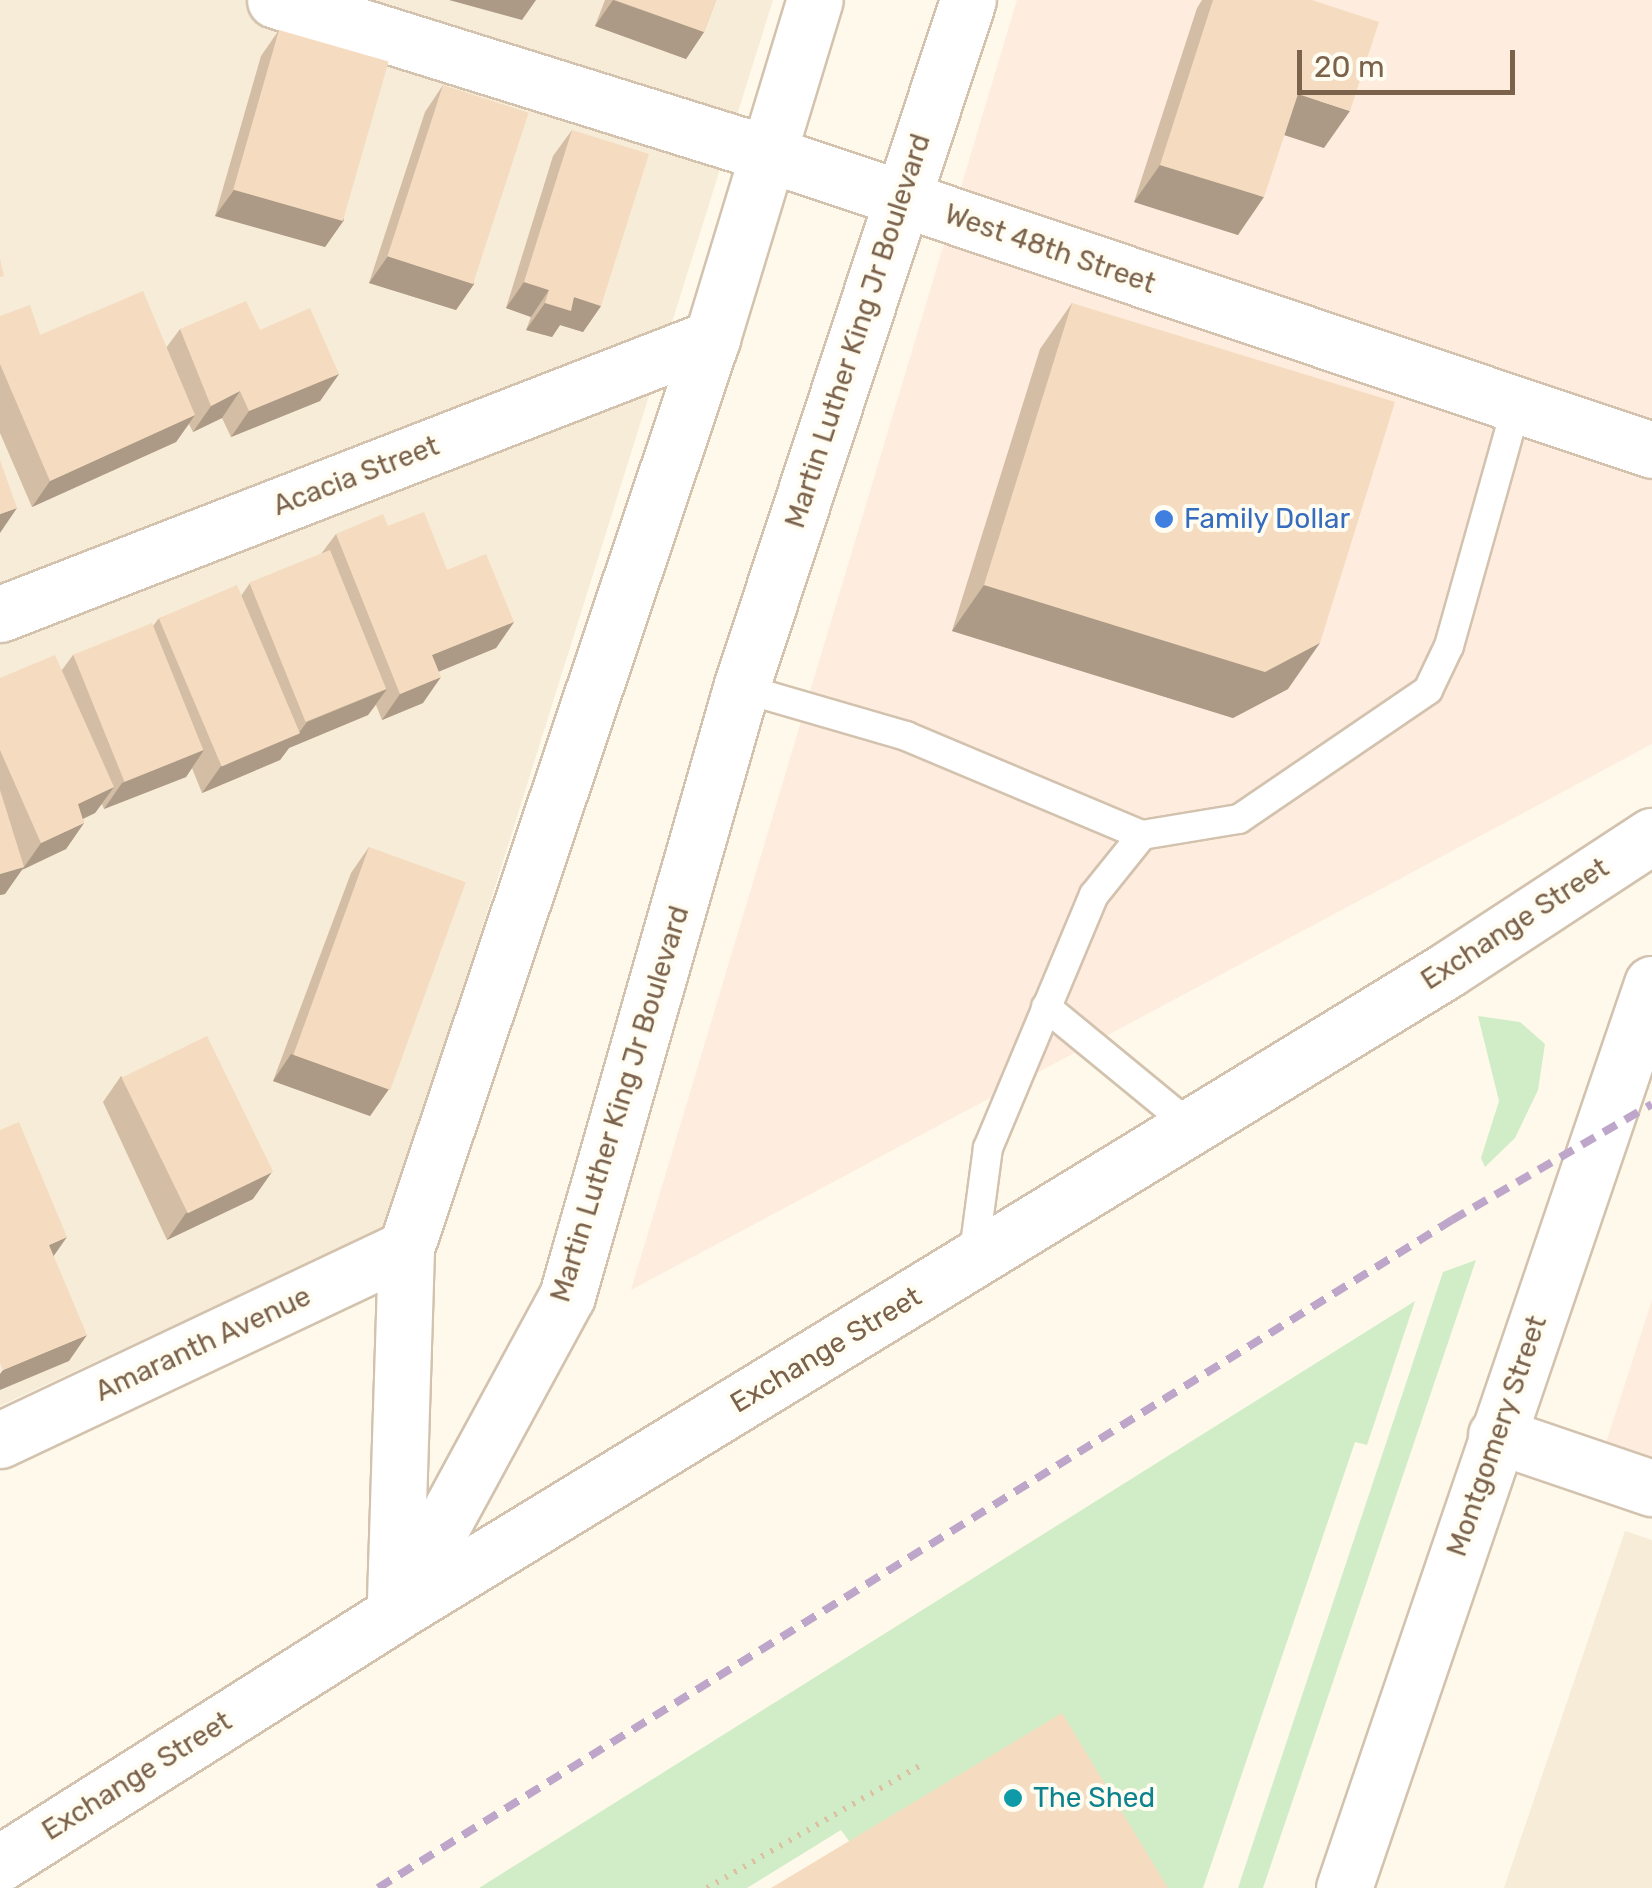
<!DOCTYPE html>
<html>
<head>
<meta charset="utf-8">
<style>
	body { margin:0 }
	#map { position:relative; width:1652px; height:1888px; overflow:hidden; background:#fef9ea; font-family:Rubik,sans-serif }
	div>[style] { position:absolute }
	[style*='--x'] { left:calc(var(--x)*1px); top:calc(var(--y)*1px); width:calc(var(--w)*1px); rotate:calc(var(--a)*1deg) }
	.residential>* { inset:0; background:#f6ecd8 }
	.commercial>* { inset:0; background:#feecde }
	.green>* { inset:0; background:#d1edc7 }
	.path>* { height:6px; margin-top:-3px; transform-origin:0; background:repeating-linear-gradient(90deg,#dbc0a2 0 2.5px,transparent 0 10.5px) }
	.roads { filter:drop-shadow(2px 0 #d2c2ae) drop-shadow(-2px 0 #d2c2ae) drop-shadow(0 2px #d2c2ae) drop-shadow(0 -2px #d2c2ae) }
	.lane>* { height:28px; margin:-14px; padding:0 14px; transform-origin:14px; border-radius:14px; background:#fff }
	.street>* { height:55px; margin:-27.5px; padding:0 27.5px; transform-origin:27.5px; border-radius:27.5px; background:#fff }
	.secondary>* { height:55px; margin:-27.5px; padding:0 27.5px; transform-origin:27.5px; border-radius:27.5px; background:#fff }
	.rail>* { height:8px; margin-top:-4px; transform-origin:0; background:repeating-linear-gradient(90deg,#bea6ca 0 15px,transparent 0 25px) }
	.wall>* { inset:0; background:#d3bda5 }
	.shaded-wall>* { inset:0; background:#ac9a86 }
	.building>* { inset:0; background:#f5dcc0; transform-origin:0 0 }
	.dots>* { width:28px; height:28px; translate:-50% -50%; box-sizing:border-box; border:5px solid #fffcf2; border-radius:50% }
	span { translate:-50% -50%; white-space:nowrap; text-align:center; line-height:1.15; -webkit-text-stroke:8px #fffcf2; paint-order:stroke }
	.street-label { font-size:28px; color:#7b624b }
	.shop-label { font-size:28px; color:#366cbe }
	.left { translate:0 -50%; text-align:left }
	.culture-label { font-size:28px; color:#0d838f }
	.scale { position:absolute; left:1297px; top:50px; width:218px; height:45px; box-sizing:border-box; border:5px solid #7b624b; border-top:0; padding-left:12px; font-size:30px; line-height:35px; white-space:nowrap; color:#7b624b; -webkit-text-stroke:8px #fffcf2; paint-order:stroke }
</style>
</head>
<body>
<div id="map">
	<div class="residential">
		<i style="clip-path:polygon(0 0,773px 0,389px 1225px,0 1406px)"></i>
		<i style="clip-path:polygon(1625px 1531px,1652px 1540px,1652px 1888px,1504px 1888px)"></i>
	</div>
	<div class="commercial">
		<i style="clip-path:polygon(1017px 0,1652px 0,1652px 744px,631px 1290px)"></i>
		<i style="clip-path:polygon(1652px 1300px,1652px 1464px,1604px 1449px)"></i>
	</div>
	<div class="green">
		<i style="clip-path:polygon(1478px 1016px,1520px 1022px,1545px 1044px,1538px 1090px,1515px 1138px,1485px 1167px,1481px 1158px,1499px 1101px)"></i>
		<i style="clip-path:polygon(1476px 1260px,1263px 1888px,1238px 1888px,1443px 1272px)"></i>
		<i style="clip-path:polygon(1415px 1301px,1367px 1445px,1355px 1442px,1203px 1888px,1133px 1888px,857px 1852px,841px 1830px,747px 1888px,479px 1888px)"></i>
	</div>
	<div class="path">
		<i style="--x:707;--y:1888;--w:249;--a:-29.9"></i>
	</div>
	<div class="roads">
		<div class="lane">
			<i style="--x:741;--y:688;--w:172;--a:16.2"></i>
			<i style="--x:906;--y:736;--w:256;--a:22.8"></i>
			<i style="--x:1046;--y:1007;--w:188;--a:39.4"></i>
			<i style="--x:973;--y:1260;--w:113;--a:-82.4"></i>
			<i style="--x:988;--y:1148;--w:274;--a:-67.3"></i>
			<i style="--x:1094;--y:895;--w:77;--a:-51.3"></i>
			<i style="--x:1142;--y:835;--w:98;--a:-9.4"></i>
			<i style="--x:1239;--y:819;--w:229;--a:-34.3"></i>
			<i style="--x:1428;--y:690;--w:49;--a:-64.5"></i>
			<i style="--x:1449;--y:646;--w:247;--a:-74.3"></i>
		</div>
		<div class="street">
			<i style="--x:275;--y:0;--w:517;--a:17.31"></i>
			<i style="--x:769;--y:154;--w:931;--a:18.53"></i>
			<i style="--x:0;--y:614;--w:764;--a:-21.19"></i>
			<i style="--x:1496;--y:1435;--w:165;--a:18.8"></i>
			<i style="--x:0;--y:1440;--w:449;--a:-25.3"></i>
		</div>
		<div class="secondary">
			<i style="--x:395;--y:1600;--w:352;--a:-88.2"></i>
			<i style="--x:406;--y:1248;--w:960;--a:-71.41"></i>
			<i style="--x:712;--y:338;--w:353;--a:-73.1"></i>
			<i style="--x:396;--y:1611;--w:358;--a:-61.5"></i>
			<i style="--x:567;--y:1296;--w:632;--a:-74.03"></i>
			<i style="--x:741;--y:688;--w:724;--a:-71.74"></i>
			<i style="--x:0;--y:1863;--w:467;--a:-32.3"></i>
			<i style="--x:395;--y:1613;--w:1233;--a:-31.43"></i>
			<i style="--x:1447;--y:970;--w:245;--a:-33.2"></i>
			<i style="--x:1344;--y:1888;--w:955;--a:-71.19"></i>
		</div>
	</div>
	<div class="rail">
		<i style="--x:378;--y:1888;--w:1265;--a:-31.88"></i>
		<i style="--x:1452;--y:1220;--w:231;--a:-30.1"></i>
	</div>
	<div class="wall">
		<i style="clip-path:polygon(605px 0,716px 0,704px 32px,686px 59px,595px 26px)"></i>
		<i style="clip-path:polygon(1202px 0,1312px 0,1324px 148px,1284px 135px,1238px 235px,1134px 202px,1197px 8px)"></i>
		<i style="clip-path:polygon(279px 30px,344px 220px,325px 247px,215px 216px,261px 56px)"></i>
		<i style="clip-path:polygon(443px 85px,474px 284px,456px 310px,369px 283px,425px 112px)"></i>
		<i style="clip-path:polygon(572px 130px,601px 306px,583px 332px,560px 325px,552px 337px,526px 330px,531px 317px,506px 308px,553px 156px)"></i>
		<i style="clip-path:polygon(1072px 303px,1288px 689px,1233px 718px,952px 631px,1040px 349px)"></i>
		<i style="clip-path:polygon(0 316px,40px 335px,166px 348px,180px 329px,260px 330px,339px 374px,320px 401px,231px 437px,222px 418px,193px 432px,189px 424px,176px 442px,32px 507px,0 433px)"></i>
		<i style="clip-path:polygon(388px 526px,514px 622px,496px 648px,439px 671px,423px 703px,382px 720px,376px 705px,368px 715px,289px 748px,280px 760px,202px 793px,192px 768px,186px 777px,104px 809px,102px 804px,95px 813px,83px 819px,84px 823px,66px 849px,22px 869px,5px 894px,0 895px,0 678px,62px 670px,73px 655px,153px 626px,159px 618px,241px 596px,250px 583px,321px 554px,336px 534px)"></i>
		<i style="clip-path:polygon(369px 847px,389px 1089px,370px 1116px,273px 1081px,351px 873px)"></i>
		<i style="clip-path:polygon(121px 1076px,253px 1199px,167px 1240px,103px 1102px)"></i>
	</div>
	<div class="shaded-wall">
		<i style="clip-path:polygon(449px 0,536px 0,522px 20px)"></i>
		<i style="clip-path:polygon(613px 0,704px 32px,686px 59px,595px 26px)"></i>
		<i style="clip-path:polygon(1298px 94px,1350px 111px,1324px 148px,1272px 131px)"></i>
		<i style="clip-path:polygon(1160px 165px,1264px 197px,1238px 235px,1134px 202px)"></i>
		<i style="clip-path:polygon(234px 190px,344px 220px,325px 247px,215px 216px)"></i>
		<i style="clip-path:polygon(388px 256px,474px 284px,456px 310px,369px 283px)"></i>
		<i style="clip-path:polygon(524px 282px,549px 290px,531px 317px,506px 308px)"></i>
		<i style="clip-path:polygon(574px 297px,601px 306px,583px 332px,560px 325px,552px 337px,526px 330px,545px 303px)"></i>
		<i style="clip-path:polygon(339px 374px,320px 401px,231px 437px,249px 411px)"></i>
		<i style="clip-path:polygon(240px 391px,222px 418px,193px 432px,211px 406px)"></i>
		<i style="clip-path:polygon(195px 415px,176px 442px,32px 507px,50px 481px)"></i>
		<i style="clip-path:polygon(17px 508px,0 533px,0 514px)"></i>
		<i style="clip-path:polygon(984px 585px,1320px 643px,1288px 689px,1233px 718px,952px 631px)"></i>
		<i style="clip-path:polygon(514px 622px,496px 648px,414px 682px,432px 655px)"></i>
		<i style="clip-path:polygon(441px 677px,423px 703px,382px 720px,400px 694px)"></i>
		<i style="clip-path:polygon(387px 689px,368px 715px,289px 748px,280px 760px,202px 793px,221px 766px,298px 734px,307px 722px)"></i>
		<i style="clip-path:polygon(204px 750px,186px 777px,104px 809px,122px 783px)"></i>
		<i style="clip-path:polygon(114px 787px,95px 813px,59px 830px,78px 804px)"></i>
		<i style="clip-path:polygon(84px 823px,66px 849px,22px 870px,41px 843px)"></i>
		<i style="clip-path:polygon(24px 867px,5px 894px,0 895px,0 874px)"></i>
		<i style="clip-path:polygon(291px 1054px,389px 1089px,370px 1116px,273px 1081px)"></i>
		<i style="clip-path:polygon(272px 1172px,253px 1199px,167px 1240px,186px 1213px)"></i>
		<i style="clip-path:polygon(67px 1237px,48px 1264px,49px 1245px)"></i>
		<i style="clip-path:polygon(87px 1335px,69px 1361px,0 1390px,0 1374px,3px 1370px)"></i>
	</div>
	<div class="building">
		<i style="clip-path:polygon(615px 0,716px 0,704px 32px)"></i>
		<i style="clip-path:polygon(1213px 0,1312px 0,1379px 22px,1350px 111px,1298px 94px,1264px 197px,1160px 165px)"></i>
		<i style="left:279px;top:30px;width:114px;height:166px;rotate:16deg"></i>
		<i style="left:443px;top:85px;width:90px;height:180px;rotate:18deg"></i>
		<i style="clip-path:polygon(572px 130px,649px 154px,601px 306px,574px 297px,571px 311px,545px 303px,549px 290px,524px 282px)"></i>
		<i style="clip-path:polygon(0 259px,4px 276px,0 277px)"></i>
		<i style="clip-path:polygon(143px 291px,195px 415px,50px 481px,0 364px,0 316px,30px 305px,40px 335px)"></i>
		<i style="clip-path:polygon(246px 301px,260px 330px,310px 308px,339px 374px,249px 411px,240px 391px,211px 406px,180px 329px)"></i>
		<i style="clip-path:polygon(1072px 303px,1395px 402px,1320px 643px,1265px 672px,984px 585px)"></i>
		<i style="clip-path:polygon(0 460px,17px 508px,0 514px)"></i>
		<i style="clip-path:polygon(424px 512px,447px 570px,486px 554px,514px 622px,432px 655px,441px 677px,400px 694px,336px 534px,383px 514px,388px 526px)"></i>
		<i style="left:330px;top:550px;width:150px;height:87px;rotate:68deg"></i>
		<i style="left:237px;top:585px;width:161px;height:85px;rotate:67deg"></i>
		<i style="left:152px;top:623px;width:137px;height:85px;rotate:68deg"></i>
		<i style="clip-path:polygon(55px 655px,114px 787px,78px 804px,84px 823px,41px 843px,0 750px,0 678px)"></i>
		<i style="clip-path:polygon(0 790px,24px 867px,0 874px)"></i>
		<i style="left:369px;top:847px;width:103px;height:221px;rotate:20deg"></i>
		<i style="left:207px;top:1036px;width:151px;height:95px;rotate:64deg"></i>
		<i style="clip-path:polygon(19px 1122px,67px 1237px,49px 1245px,87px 1335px,3px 1370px,0 1363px,0 1130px)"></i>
		<i style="clip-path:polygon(1062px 1713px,1168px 1888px,771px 1888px)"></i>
	</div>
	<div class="dots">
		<i style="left:1164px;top:519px;background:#3f7fe0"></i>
		<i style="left:1013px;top:1798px;background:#0f9aa8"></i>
	</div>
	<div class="street-label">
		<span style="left:1050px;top:249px;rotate:19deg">West 48th Street</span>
		<span style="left:858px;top:331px;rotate:-72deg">Martin Luther King Jr Boulevard</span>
		<span style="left:356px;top:476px;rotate:-21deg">Acacia Street</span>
		<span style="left:1515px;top:924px;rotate:-33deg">Exchange Street</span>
		<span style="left:620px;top:1104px;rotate:-73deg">Martin Luther King Jr Boulevard</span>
		<span style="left:203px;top:1344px;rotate:-25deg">Amaranth Avenue</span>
		<span style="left:826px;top:1350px;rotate:-31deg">Exchange Street</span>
		<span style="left:1497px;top:1436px;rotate:-71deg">Montgomery Street</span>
		<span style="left:137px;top:1776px;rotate:-32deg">Exchange Street</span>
	</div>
	<div class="shop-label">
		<span class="left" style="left:1184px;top:519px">Family Dollar</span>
	</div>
	<div class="culture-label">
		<span class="left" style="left:1033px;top:1798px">The Shed</span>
	</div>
	<div class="scale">20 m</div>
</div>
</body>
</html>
